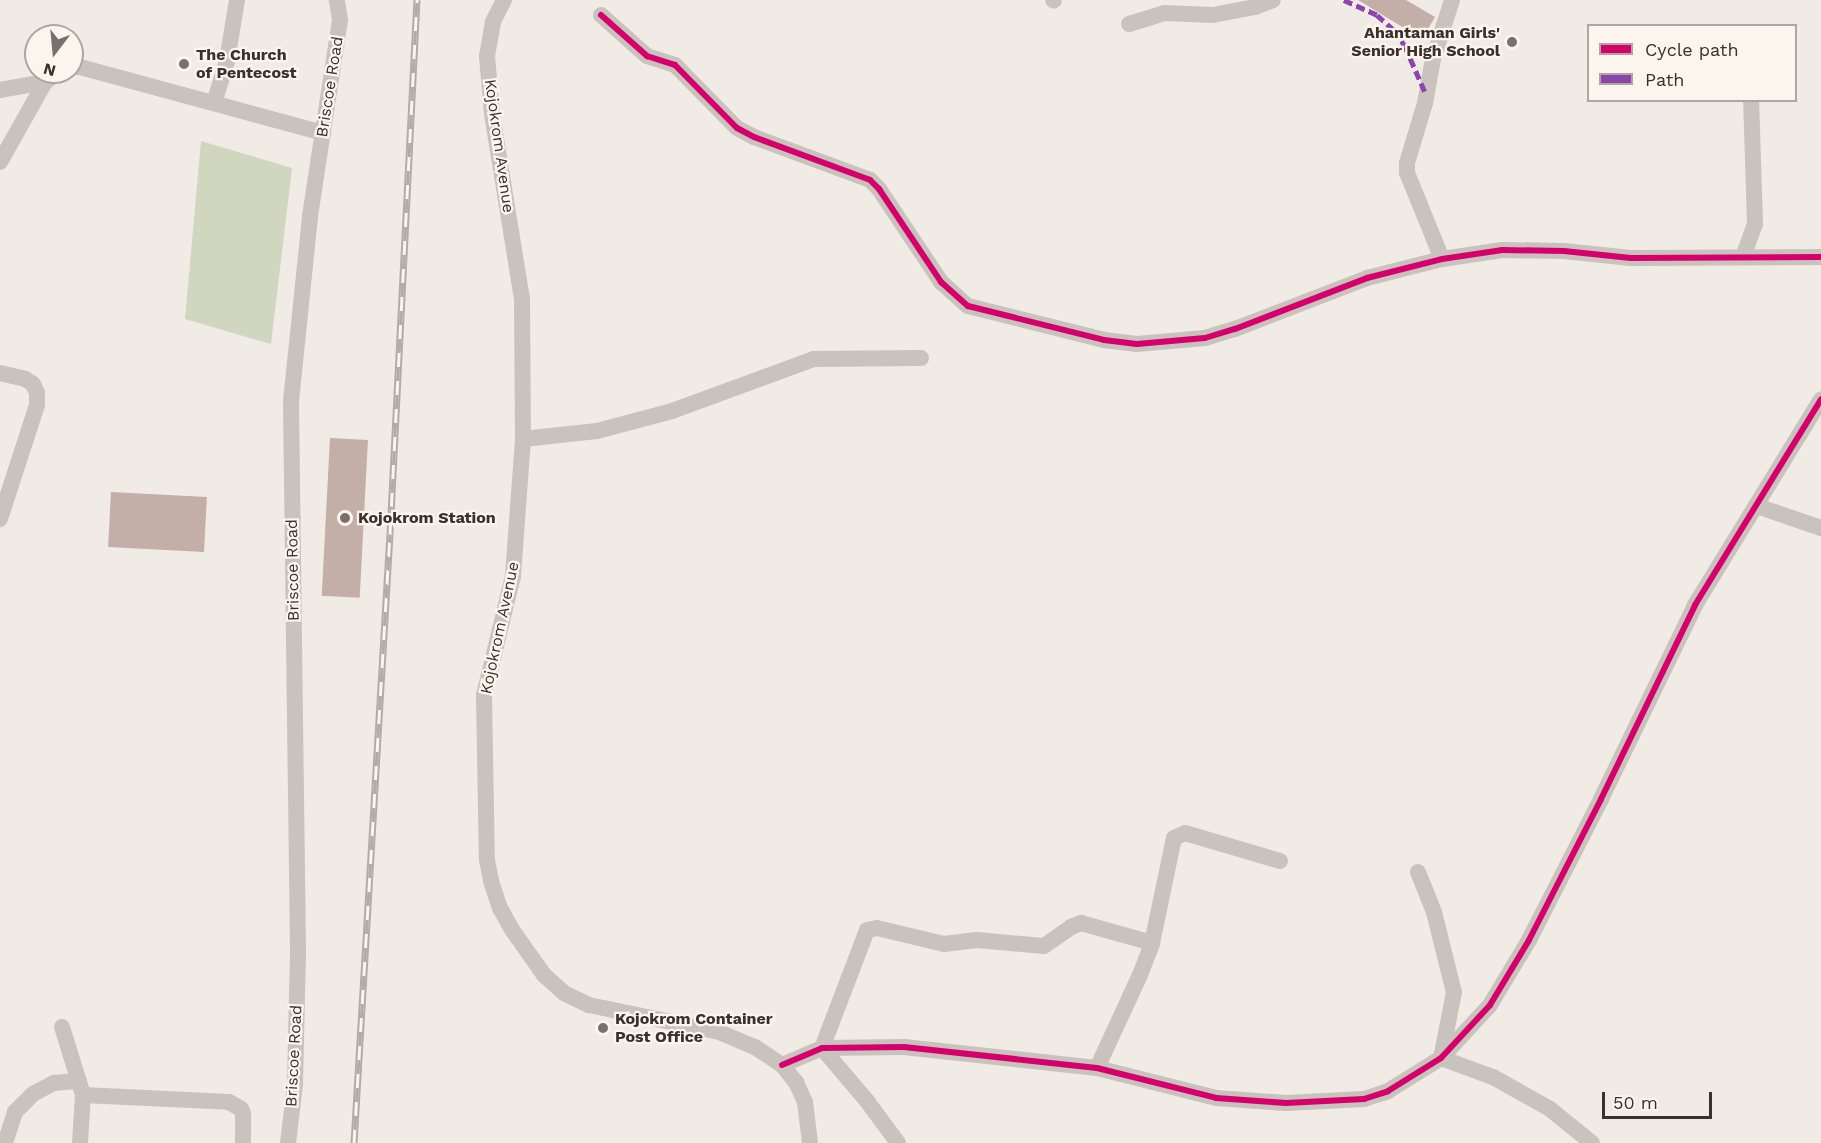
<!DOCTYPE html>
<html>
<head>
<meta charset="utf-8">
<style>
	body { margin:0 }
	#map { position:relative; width:1821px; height:1143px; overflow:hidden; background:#f0ebe5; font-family:"Work Sans",sans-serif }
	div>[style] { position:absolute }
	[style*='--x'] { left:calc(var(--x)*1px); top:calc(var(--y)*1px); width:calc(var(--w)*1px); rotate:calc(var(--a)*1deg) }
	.green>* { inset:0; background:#d1d6bf }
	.building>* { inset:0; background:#c3afa7; transform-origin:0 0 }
	.minor>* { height:16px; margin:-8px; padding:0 8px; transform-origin:8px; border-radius:8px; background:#c9c3be }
	.rail>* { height:7px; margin-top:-3.5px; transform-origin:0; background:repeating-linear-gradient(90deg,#fbf5ee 0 14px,#b1aca8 0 28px); box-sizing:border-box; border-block:2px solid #b1aca8 }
	.quiet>* { height:4.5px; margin-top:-2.25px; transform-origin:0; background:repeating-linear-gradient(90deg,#8e44ad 0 9px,transparent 0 13.5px) }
	.cycleway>* { height:6px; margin:-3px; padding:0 3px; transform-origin:3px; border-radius:3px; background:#d6006c }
	.dots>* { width:16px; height:16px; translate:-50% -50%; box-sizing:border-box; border:3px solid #fbf5ee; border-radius:50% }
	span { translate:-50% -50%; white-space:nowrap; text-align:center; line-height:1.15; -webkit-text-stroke:4.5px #fbf5ee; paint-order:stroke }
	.poi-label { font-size:16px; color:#3b302b; font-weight:700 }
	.right { translate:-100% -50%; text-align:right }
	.left { translate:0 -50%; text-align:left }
	.street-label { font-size:16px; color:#3b302b }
	.legend { position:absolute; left:1587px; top:24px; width:210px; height:78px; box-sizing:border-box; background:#fbf5ee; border:2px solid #aea6a0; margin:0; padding:8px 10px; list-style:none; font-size:18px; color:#3b302b }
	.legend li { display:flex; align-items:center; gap:12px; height:30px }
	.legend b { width:30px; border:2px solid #aea6a0 }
	.north { position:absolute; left:24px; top:24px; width:60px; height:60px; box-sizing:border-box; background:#fbf5ee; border:2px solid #aea6a0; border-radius:50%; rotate:196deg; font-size:16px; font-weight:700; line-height:24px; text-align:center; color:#3b302b }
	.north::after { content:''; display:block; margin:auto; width:21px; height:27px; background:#7a716c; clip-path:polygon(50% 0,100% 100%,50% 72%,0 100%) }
	.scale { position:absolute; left:1602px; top:1092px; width:110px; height:27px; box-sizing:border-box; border:3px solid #3b302b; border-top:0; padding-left:8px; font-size:18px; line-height:21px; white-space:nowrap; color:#3b302b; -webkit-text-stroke:4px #fbf5ee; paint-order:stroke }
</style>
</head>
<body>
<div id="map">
	<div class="green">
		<i style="clip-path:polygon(201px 141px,292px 168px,271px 344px,185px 319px)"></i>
	</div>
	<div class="building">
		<i style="clip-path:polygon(1358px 0,1406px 0,1435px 17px,1422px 39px)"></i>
		<i style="left:330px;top:438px;width:38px;height:158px;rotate:3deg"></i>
		<i style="left:111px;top:492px;width:96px;height:55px;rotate:3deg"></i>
	</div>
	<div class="minor">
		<i style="--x:504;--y:0;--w:25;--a:117"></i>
		<i style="--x:493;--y:22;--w:35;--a:100"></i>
		<i style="--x:487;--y:56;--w:58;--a:85.1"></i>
		<i style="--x:492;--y:114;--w:188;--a:80.8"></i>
		<i style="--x:522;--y:300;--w:139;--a:89.6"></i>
		<i style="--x:523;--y:439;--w:137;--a:94.2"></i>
		<i style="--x:513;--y:576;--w:122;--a:103.7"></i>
		<i style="--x:484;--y:695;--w:165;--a:89"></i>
		<i style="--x:487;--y:860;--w:21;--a:79"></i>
		<i style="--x:491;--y:881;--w:28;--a:72"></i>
		<i style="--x:500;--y:908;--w:26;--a:61"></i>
		<i style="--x:513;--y:931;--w:54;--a:54.8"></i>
		<i style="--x:544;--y:975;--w:27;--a:42"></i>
		<i style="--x:564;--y:993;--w:28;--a:26"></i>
		<i style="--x:589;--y:1005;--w:133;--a:11.7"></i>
		<i style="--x:719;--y:1032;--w:39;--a:23"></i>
		<i style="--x:755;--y:1047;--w:32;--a:34"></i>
		<i style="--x:782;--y:1065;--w:22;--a:51"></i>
		<i style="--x:796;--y:1082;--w:22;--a:66"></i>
		<i style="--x:805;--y:1102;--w:41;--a:83"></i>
		<i style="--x:1053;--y:0;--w:1;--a:45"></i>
		<i style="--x:601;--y:15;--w:62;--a:41.7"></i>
		<i style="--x:647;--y:56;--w:29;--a:18"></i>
		<i style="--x:675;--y:65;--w:88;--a:45.5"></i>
		<i style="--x:737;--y:128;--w:19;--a:28"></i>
		<i style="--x:754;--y:137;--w:124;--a:20.3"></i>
		<i style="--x:870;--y:180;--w:13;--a:45"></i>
		<i style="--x:879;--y:189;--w:112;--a:56.3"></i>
		<i style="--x:941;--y:282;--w:36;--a:42"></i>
		<i style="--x:968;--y:306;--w:140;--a:14"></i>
		<i style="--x:1104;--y:340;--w:33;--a:7"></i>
		<i style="--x:1137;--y:344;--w:68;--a:-5"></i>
		<i style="--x:1205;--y:338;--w:31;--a:-17"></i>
		<i style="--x:1235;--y:329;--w:142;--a:-21.1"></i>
		<i style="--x:1367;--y:278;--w:77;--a:-14.2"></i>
		<i style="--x:1442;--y:259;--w:61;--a:-8.5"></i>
		<i style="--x:1502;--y:250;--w:62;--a:0.9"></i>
		<i style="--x:1564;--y:251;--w:67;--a:6"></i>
		<i style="--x:1631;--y:258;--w:190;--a:-0.3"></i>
		<i style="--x:1129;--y:24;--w:37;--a:-17"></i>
		<i style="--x:1164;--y:13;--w:49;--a:2.3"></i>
		<i style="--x:1213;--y:15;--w:43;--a:-10.8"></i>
		<i style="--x:1255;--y:7;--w:19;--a:-21"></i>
		<i style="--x:72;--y:67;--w:8;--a:0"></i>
		<i style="--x:80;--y:67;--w:252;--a:15.2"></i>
		<i style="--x:0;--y:90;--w:46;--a:-10.1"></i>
		<i style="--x:214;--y:103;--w:44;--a:-72.8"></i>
		<i style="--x:227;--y:61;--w:62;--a:-80.7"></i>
		<i style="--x:0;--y:162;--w:92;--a:-60.6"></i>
		<i style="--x:45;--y:82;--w:17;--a:-36"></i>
		<i style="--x:1743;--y:257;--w:35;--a:-70"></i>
		<i style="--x:1755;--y:224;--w:124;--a:-91.8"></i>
		<i style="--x:1442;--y:259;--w:93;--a:-112.1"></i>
		<i style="--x:1407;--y:173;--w:10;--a:-90"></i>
		<i style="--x:1407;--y:163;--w:63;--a:-73.3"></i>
		<i style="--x:1425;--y:103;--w:45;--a:-79.7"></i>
		<i style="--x:1433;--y:59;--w:62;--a:-72.1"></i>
		<i style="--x:0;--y:373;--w:26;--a:13"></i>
		<i style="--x:25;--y:379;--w:9;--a:32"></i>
		<i style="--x:33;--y:384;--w:10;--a:66"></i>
		<i style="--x:37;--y:393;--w:12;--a:90"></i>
		<i style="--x:37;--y:405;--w:120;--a:108"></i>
		<i style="--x:523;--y:439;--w:74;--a:-6.2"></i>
		<i style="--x:597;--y:431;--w:78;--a:-14.9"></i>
		<i style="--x:672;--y:411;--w:151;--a:-20.1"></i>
		<i style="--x:814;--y:359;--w:107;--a:-0.5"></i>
		<i style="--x:1757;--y:506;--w:68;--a:19"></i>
		<i style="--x:1418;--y:872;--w:43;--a:68.2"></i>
		<i style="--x:1434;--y:912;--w:82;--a:76"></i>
		<i style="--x:1454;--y:992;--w:67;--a:101.1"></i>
		<i style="--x:1441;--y:1058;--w:55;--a:20.1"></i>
		<i style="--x:1493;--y:1077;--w:65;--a:29.3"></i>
		<i style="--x:1550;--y:1109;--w:54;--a:39"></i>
		<i style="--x:62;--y:1027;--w:71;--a:72.8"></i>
		<i style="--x:83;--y:1095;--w:48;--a:93.6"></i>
		<i style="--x:782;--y:1065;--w:43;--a:-23"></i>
		<i style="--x:822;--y:1048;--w:82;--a:-0.7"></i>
		<i style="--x:904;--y:1047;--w:194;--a:6.2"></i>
		<i style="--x:1097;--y:1068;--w:123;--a:14.1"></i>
		<i style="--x:1216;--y:1098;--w:70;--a:4.1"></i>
		<i style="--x:1286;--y:1103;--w:78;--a:-2.9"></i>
		<i style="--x:1364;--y:1099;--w:25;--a:-18"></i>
		<i style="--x:1388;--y:1091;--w:62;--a:-31.9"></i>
		<i style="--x:1441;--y:1058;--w:72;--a:-47.2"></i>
		<i style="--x:1490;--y:1005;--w:76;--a:-59"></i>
		<i style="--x:1529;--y:940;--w:158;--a:-62.9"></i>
		<i style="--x:1601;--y:799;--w:216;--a:-64.1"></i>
		<i style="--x:1695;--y:605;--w:241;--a:-58.5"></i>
		<i style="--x:1097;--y:1068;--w:102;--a:-65.2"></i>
		<i style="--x:1140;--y:975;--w:34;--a:-69"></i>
		<i style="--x:1152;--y:943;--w:107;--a:-78.2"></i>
		<i style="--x:1174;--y:838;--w:12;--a:-24"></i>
		<i style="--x:1185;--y:833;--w:99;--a:16.4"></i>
		<i style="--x:83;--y:1095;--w:146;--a:2.7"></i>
		<i style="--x:229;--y:1102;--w:14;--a:30"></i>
		<i style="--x:241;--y:1109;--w:4;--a:63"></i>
		<i style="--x:243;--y:1113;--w:30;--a:90"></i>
		<i style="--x:5;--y:1143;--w:33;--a:-72"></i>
		<i style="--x:15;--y:1112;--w:25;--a:-45"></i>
		<i style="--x:33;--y:1094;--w:24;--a:-28"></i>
		<i style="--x:54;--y:1083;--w:25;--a:-5"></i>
		<i style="--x:288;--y:1143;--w:59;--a:-83.2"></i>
		<i style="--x:295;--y:1084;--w:132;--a:-88.7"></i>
		<i style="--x:298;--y:952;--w:551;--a:-90.73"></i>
		<i style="--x:291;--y:401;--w:186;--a:-84.1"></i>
		<i style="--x:310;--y:216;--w:198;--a:-81.3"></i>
		<i style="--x:340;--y:20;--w:20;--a:-99"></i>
		<i style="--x:898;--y:1143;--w:52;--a:-126.4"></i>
		<i style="--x:867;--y:1101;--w:70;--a:-130.3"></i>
		<i style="--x:822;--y:1048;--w:126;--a:-69.1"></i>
		<i style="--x:867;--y:930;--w:10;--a:-11"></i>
		<i style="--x:877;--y:928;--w:69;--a:13.4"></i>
		<i style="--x:944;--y:944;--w:33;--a:-7"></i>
		<i style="--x:977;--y:940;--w:67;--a:5.1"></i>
		<i style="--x:1044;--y:946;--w:33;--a:-35"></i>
		<i style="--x:1071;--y:927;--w:11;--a:-22"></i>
		<i style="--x:1081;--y:923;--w:74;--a:15.7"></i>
	</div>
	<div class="rail">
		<i style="--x:354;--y:1143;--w:610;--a:-86.62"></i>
		<i style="--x:390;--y:534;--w:535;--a:-87.11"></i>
	</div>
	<div class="quiet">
		<i style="--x:1344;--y:0;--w:36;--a:24"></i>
		<i style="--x:1377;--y:15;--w:23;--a:41"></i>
		<i style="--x:1394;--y:30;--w:19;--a:55"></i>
		<i style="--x:1405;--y:46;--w:52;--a:66.4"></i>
	</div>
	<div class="cycleway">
		<i style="--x:601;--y:15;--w:62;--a:41.7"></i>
		<i style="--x:647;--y:56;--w:29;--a:18"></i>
		<i style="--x:675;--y:65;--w:88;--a:45.5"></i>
		<i style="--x:737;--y:128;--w:19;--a:28"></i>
		<i style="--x:754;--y:137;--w:124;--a:20.3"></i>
		<i style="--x:870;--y:180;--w:13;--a:45"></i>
		<i style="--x:879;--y:189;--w:112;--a:56.3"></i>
		<i style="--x:941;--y:282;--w:36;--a:42"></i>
		<i style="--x:968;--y:306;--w:140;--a:14"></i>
		<i style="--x:1104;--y:340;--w:33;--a:7"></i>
		<i style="--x:1137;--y:344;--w:68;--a:-5"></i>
		<i style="--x:1205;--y:338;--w:31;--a:-17"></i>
		<i style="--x:1235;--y:329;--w:142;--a:-21.1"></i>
		<i style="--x:1367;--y:278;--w:77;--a:-14.2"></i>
		<i style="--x:1442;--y:259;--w:61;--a:-8.5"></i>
		<i style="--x:1502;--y:250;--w:62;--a:0.9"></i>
		<i style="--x:1564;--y:251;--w:67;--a:6"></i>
		<i style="--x:1631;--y:258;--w:190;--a:-0.3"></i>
		<i style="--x:782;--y:1065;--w:43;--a:-23"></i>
		<i style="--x:822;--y:1048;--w:82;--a:-0.7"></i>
		<i style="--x:904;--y:1047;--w:194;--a:6.2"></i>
		<i style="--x:1097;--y:1068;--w:123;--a:14.1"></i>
		<i style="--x:1216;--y:1098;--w:70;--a:4.1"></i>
		<i style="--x:1286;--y:1103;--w:78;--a:-2.9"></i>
		<i style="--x:1364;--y:1099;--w:25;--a:-18"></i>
		<i style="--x:1388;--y:1091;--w:62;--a:-31.9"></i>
		<i style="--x:1441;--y:1058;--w:72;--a:-47.2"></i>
		<i style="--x:1490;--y:1005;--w:76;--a:-59"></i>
		<i style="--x:1529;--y:940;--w:158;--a:-62.9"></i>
		<i style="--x:1601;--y:799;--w:216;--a:-64.1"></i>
		<i style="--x:1695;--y:605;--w:241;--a:-58.5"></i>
	</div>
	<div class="dots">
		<i style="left:1512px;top:42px;background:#7a716c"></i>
		<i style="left:184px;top:64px;background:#7a716c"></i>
		<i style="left:345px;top:518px;background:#7a716c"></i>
		<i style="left:603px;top:1028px;background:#7a716c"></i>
	</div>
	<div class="poi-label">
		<span class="right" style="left:1500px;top:42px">Ahantaman Girls'<br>Senior High School</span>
		<span class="left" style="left:196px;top:64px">The Church<br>of Pentecost</span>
		<span class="left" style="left:358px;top:518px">Kojokrom Station</span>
		<span class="left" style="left:615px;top:1028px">Kojokrom Container<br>Post Office</span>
	</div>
	<div class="street-label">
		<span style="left:330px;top:87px;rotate:-81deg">Briscoe Road</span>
		<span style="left:499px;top:146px;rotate:82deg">Kojokrom Avenue</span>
		<span style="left:293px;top:570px;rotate:-91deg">Briscoe Road</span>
		<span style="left:500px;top:628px;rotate:-78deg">Kojokrom Avenue</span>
		<span style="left:294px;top:1056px;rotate:-87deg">Briscoe Road</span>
	</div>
	<ul class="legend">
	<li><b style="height:8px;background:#d6006c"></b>Cycle path</li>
	<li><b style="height:8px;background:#8e44ad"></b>Path</li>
	</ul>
	<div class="north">N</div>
	<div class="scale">50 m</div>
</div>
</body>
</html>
